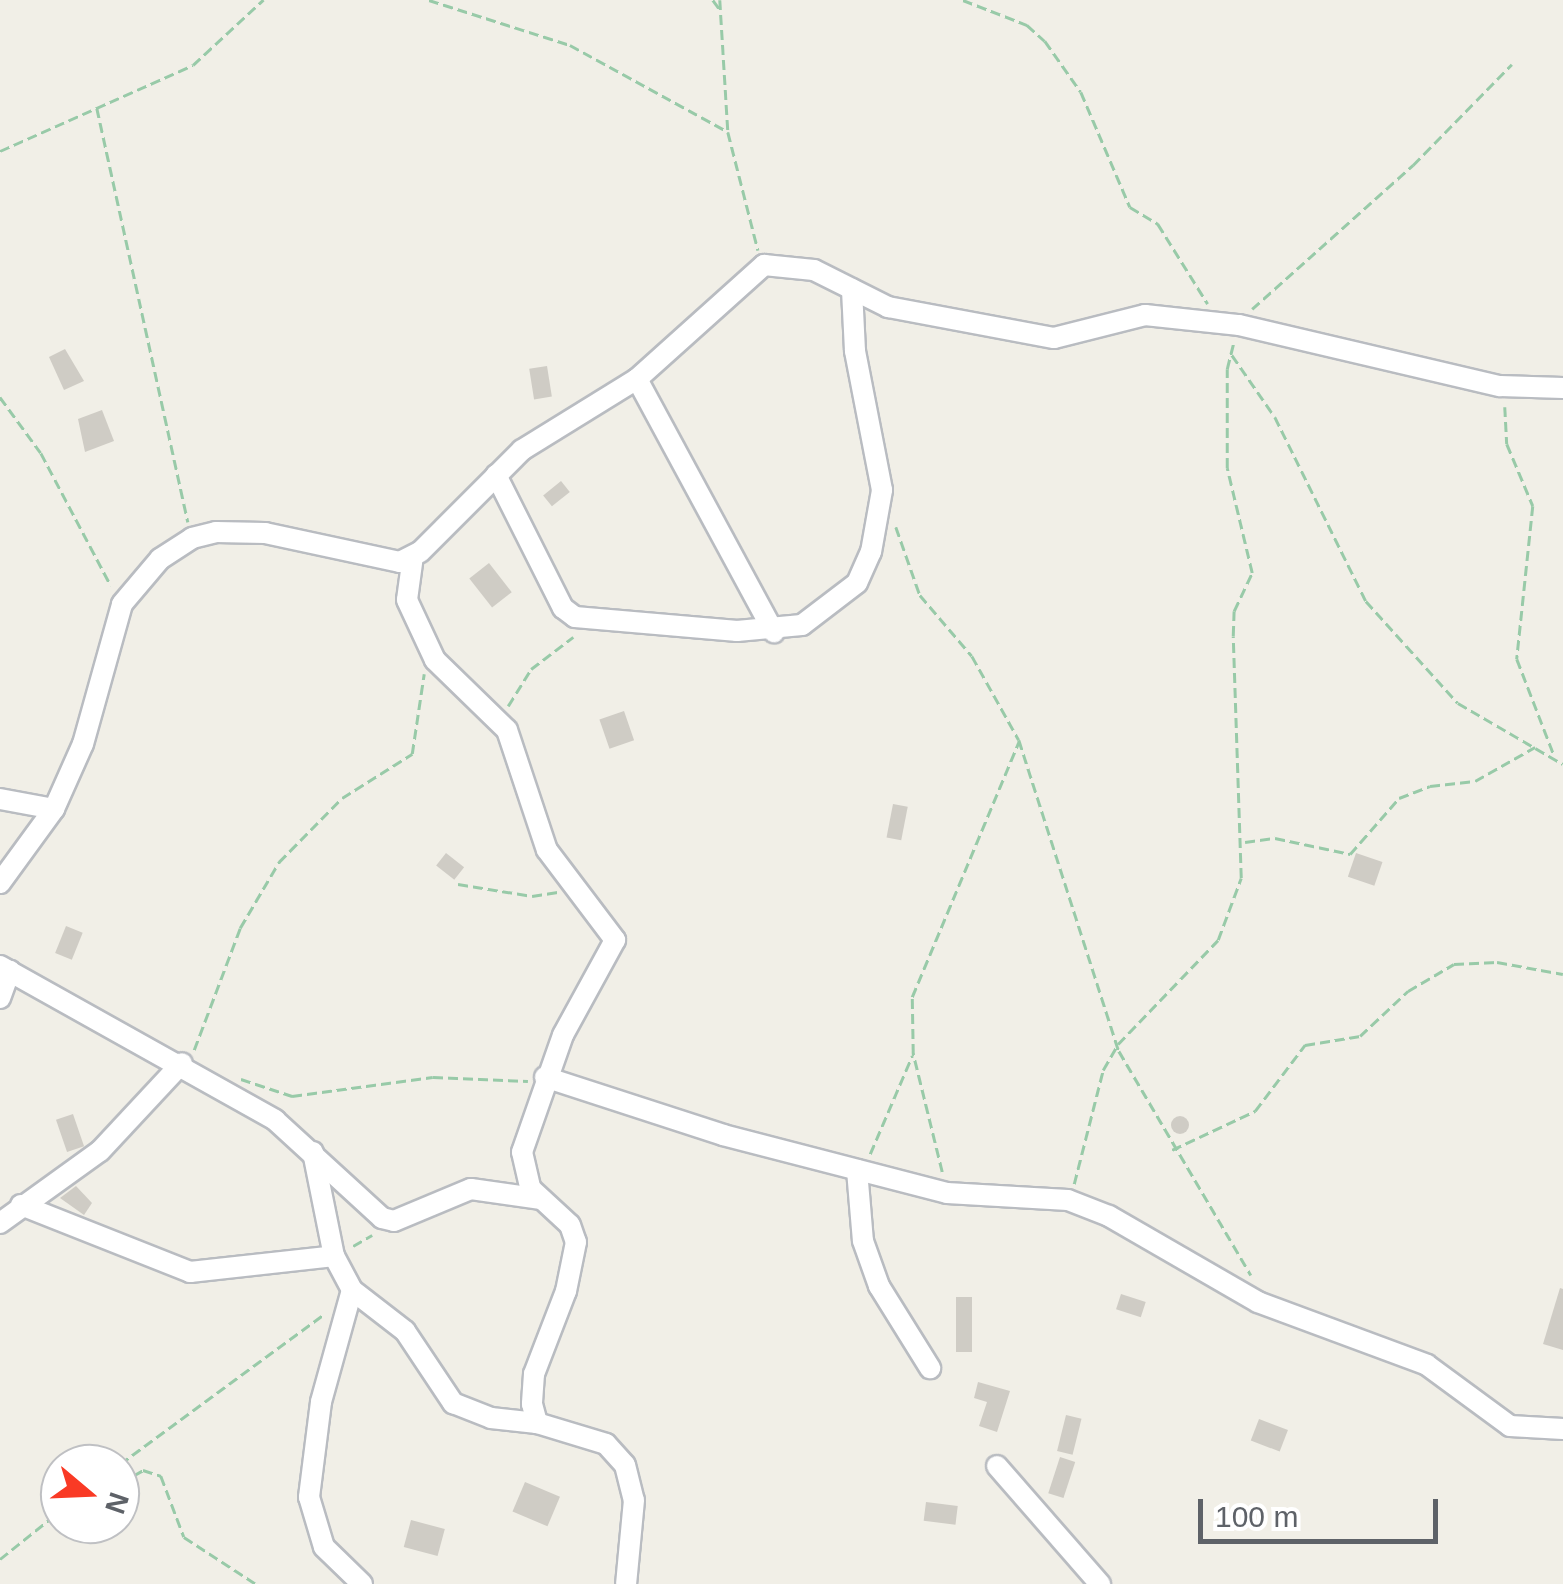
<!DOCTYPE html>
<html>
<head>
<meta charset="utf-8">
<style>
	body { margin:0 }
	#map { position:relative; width:1563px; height:1584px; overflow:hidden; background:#f1efe7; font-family:Helvetica,sans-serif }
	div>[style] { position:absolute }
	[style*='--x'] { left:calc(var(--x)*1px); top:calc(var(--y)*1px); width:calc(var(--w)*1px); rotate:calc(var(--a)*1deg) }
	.building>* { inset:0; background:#cfccc5; transform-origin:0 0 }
	.round { border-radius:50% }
	.path>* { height:2.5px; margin-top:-1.25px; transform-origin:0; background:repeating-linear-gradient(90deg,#98caa8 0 10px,transparent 0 15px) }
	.roads { filter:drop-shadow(2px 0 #b9bcc1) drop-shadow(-2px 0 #b9bcc1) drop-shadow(0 2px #b9bcc1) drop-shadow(0 -2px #b9bcc1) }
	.street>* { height:20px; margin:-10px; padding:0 10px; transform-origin:10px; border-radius:10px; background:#fff }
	span { translate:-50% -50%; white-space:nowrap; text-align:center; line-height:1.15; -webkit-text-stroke:9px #fff; paint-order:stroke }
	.north { position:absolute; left:40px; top:1444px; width:100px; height:100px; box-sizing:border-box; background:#fff; border:2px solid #bfc0c3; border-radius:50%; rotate:109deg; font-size:28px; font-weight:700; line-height:40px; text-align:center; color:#5e6268 }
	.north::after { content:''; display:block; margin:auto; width:35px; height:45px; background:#f93a25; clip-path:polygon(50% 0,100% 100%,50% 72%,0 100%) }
	.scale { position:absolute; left:1198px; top:1499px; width:240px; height:45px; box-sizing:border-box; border:5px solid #5e6268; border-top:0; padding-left:12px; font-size:30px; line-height:35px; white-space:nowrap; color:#5e6268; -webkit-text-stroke:8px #fff; paint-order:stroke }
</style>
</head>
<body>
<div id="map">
	<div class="building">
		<i style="clip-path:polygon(65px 349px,84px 381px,64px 390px,49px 357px)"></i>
		<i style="left:547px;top:366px;width:31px;height:18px;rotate:81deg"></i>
		<i style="clip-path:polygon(102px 410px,114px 441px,85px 452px,78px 419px)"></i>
		<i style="left:561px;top:481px;width:14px;height:23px;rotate:51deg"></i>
		<i style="left:489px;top:563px;width:37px;height:25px;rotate:52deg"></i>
		<i style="left:624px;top:711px;width:31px;height:26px;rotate:71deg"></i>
		<i style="left:893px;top:804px;width:15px;height:34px;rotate:11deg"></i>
		<i style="left:446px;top:853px;width:23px;height:16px;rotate:38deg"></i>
		<i style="left:1356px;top:853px;width:28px;height:25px;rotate:19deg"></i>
		<i style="left:66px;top:926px;width:18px;height:29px;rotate:22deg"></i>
		<i style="left:73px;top:1114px;width:34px;height:18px;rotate:71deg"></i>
		<i class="round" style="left:1171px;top:1116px;width:18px;height:18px"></i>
		<i style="clip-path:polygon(76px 1186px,92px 1203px,84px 1215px,60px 1198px)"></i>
		<i style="clip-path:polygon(1560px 1288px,1563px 1289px,1563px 1350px,1543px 1344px)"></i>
		<i style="left:1121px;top:1294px;width:26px;height:16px;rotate:18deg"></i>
		<i style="left:956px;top:1297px;width:16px;height:55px"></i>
		<i style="clip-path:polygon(978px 1382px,1010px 1391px,997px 1432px,979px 1426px,987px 1402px,974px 1398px)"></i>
		<i style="left:1066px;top:1415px;width:16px;height:37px;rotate:14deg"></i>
		<i style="left:1259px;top:1419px;width:31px;height:23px;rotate:21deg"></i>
		<i style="left:1060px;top:1457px;width:16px;height:38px;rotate:18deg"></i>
		<i style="left:525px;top:1482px;width:38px;height:32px;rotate:23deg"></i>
		<i style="left:926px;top:1502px;width:32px;height:19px;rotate:7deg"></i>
		<i style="left:411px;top:1520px;width:35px;height:28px;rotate:15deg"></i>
	</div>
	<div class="path">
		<i style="--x:429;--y:0;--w:148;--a:17.7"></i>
		<i style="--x:570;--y:45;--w:180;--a:28.8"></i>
		<i style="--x:713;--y:0;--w:14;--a:54"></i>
		<i style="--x:720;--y:0;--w:132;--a:86.5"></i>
		<i style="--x:728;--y:132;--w:122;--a:75.7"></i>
		<i style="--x:963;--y:0;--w:69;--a:21.3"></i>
		<i style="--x:1027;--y:25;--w:24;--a:42"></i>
		<i style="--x:1045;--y:41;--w:62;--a:54.8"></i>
		<i style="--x:1081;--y:92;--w:125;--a:66.9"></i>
		<i style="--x:1130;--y:207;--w:33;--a:31"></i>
		<i style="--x:1158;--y:224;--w:94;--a:58"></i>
		<i style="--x:97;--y:108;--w:424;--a:77.6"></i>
		<i style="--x:0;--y:151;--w:211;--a:-24"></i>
		<i style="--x:193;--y:65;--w:96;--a:-42.9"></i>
		<i style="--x:1252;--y:309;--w:216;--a:-41.8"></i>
		<i style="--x:1413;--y:165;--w:141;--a:-45.6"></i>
		<i style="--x:1232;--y:355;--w:75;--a:55.3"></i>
		<i style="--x:1275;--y:417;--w:205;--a:63.7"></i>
		<i style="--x:1366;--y:601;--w:137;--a:48"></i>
		<i style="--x:1458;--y:703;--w:121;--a:30.2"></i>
		<i style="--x:0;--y:397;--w:69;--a:53.8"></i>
		<i style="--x:41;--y:453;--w:150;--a:62.2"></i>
		<i style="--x:1505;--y:407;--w:37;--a:87"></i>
		<i style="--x:1507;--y:444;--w:67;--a:67.2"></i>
		<i style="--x:1533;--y:506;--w:154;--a:96"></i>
		<i style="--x:1517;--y:659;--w:103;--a:68.9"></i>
		<i style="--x:896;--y:527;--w:72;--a:70.6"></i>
		<i style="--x:920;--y:595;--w:80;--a:49.6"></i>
		<i style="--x:972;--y:656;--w:96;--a:60.8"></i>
		<i style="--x:1019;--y:740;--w:327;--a:72.2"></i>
		<i style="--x:1119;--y:1051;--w:260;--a:59.5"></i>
		<i style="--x:508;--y:706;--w:44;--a:-58.1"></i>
		<i style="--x:531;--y:669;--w:53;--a:-37.3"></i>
		<i style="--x:1245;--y:842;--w:30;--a:-8"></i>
		<i style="--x:1275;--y:838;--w:77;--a:12"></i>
		<i style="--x:1350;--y:854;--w:74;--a:-48.8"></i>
		<i style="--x:1399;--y:798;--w:33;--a:-21"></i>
		<i style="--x:1430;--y:786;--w:45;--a:-6.3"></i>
		<i style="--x:1475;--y:781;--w:69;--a:-29.5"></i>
		<i style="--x:458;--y:884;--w:75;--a:9.2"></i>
		<i style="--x:532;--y:896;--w:26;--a:-9"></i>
		<i style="--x:194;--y:1050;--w:130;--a:-69.3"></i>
		<i style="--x:240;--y:928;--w:77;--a:-59.4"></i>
		<i style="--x:279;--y:862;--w:90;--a:-45.5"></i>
		<i style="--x:342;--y:798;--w:83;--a:-32.2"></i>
		<i style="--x:412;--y:754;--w:81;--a:-81.5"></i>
		<i style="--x:241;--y:1079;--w:54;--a:18.4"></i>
		<i style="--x:292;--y:1096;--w:142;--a:-7.7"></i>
		<i style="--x:433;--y:1077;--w:95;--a:2.4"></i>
		<i style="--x:1172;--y:1150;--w:92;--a:-25.2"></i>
		<i style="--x:1255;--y:1111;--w:83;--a:-52.9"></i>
		<i style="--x:1305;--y:1045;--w:56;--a:-9.3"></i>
		<i style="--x:1360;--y:1036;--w:66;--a:-43.2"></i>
		<i style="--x:1408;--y:991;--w:53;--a:-30.4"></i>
		<i style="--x:1454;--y:964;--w:43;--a:-2.7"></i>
		<i style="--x:1497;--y:962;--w:67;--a:10.3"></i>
		<i style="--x:870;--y:1154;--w:107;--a:-66.8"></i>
		<i style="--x:942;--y:1172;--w:122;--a:-103.8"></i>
		<i style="--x:913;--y:1054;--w:57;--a:-91"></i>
		<i style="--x:912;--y:997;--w:277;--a:-67.3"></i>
		<i style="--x:1074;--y:1184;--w:118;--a:-75.7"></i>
		<i style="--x:1103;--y:1070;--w:30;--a:-60"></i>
		<i style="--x:1118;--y:1044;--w:144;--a:-46.1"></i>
		<i style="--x:1218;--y:940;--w:66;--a:-69.6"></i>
		<i style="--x:1241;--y:878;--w:242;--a:-91.9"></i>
		<i style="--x:1233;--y:636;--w:25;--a:-88"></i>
		<i style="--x:1234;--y:611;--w:42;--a:-64.7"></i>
		<i style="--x:1252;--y:573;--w:108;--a:-103.4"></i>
		<i style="--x:1227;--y:468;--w:99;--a:-90"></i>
		<i style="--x:1227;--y:369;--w:29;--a:-76"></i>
		<i style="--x:353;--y:1246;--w:22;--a:-30"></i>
		<i style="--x:120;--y:1464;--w:253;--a:-36.3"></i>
		<i style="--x:120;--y:1483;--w:26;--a:-29"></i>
		<i style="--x:143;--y:1470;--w:19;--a:18"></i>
		<i style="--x:161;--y:1476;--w:65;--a:69.3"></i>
		<i style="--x:184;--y:1537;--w:86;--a:33.1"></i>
		<i style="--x:0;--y:1559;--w:77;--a:-38.7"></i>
	</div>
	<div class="roads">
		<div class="street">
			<i style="--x:637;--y:379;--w:288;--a:61.6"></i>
			<i style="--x:496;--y:475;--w:149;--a:63.3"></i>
			<i style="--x:563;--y:608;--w:15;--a:37"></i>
			<i style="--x:575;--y:617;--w:163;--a:4.9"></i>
			<i style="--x:737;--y:631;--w:65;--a:-5.3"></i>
			<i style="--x:802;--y:625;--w:69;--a:-37.4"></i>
			<i style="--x:857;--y:583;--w:34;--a:-66"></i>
			<i style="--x:871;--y:552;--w:63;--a:-79.9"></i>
			<i style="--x:882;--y:490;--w:142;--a:-101"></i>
			<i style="--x:855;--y:351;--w:62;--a:-92.8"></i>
			<i style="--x:413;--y:556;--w:44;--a:97.8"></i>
			<i style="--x:407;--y:600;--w:66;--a:65"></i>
			<i style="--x:435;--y:660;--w:100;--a:44.2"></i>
			<i style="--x:507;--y:730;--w:126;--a:71.6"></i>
			<i style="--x:547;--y:850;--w:113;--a:52.9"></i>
			<i style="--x:615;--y:940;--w:108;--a:118.7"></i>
			<i style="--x:563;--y:1035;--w:124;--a:109.3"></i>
			<i style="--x:522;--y:1152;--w:37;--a:77"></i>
			<i style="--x:530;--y:1188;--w:54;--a:42.8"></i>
			<i style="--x:570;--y:1225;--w:18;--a:71"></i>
			<i style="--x:576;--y:1242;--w:50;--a:101.5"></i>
			<i style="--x:566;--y:1291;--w:89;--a:111.1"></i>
			<i style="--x:534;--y:1374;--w:30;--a:94"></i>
			<i style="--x:532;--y:1404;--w:20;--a:75"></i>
			<i style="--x:537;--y:1423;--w:72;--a:16.9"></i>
			<i style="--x:606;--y:1444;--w:28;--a:48"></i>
			<i style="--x:625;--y:1465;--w:36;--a:76"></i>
			<i style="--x:634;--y:1500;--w:84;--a:95.4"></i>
			<i style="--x:0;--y:799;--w:55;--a:10.5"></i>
			<i style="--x:0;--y:883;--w:92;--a:-53.9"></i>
			<i style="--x:54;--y:809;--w:71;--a:-66"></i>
			<i style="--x:83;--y:744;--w:145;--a:-74.4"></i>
			<i style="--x:122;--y:604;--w:59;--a:-49.8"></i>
			<i style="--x:160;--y:559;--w:38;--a:-33"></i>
			<i style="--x:192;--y:538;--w:25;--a:-14"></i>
			<i style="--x:216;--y:532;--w:49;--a:1.2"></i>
			<i style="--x:265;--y:533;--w:138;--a:12.1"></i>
			<i style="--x:400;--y:562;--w:22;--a:-27"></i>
			<i style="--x:420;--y:552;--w:144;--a:-45"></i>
			<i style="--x:522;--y:450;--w:135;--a:-31.7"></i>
			<i style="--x:637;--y:379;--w:171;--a:-41.9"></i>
			<i style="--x:764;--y:265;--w:50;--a:5.7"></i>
			<i style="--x:814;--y:270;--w:83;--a:26.6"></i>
			<i style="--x:888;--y:307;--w:169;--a:10.6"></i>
			<i style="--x:1054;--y:338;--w:94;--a:-14.2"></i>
			<i style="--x:1145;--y:315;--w:95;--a:6.1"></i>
			<i style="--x:1239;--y:325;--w:268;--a:13.2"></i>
			<i style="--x:1500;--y:386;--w:63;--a:1.8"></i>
			<i style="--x:0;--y:966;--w:315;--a:29.2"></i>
			<i style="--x:275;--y:1120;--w:145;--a:42.5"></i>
			<i style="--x:382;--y:1218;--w:12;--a:14"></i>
			<i style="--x:394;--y:1221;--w:83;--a:-22.6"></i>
			<i style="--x:471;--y:1189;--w:71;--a:8.1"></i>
			<i style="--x:0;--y:998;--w:29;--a:-70"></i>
			<i style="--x:545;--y:1077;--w:187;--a:18"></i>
			<i style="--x:723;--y:1135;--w:231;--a:14.5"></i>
			<i style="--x:947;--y:1193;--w:121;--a:3.3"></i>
			<i style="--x:1068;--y:1200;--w:44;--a:21.3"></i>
			<i style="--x:1109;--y:1216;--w:172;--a:30"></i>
			<i style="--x:1258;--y:1302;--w:180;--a:20.4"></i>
			<i style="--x:1427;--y:1365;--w:103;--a:36.3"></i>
			<i style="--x:1510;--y:1426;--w:53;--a:3.2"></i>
			<i style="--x:313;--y:1152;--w:106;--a:78.6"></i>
			<i style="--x:334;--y:1256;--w:38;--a:62"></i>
			<i style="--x:352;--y:1290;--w:67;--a:37.7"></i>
			<i style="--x:405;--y:1331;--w:87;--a:56.3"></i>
			<i style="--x:453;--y:1403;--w:41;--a:21.5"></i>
			<i style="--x:491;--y:1418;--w:46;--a:6.2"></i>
			<i style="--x:857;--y:1170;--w:71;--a:85.2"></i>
			<i style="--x:863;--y:1241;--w:48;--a:70.4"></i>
			<i style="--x:879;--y:1286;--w:97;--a:58.1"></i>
			<i style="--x:21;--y:1205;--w:182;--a:21.6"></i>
			<i style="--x:190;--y:1272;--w:145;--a:-6.3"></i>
			<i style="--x:0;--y:1223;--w:123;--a:-35.8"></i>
			<i style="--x:100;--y:1151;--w:120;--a:-47"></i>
			<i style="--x:352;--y:1290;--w:116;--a:105.5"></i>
			<i style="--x:321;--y:1402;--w:96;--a:97.2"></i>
			<i style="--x:309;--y:1497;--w:52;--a:73.3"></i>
			<i style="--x:324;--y:1547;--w:53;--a:44.2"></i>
			<i style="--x:997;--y:1466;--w:157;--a:48.9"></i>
		</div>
	</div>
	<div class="north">N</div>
	<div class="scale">100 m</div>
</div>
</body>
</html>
